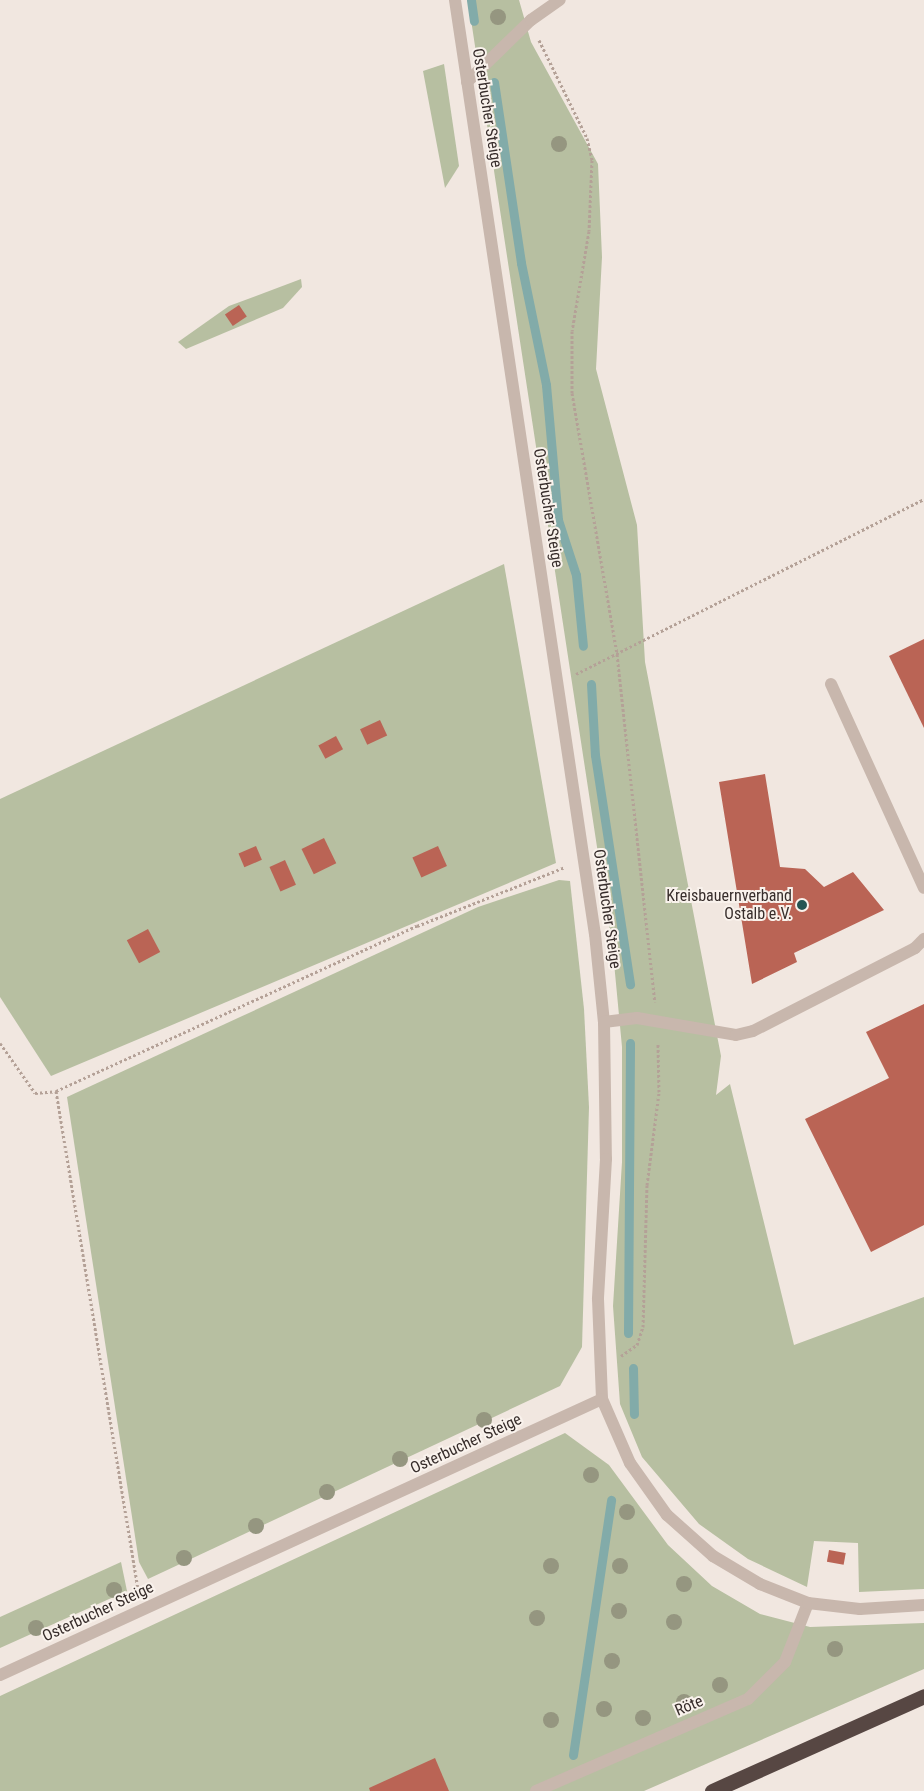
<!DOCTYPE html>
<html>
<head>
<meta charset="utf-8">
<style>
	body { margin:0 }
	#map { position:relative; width:924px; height:1791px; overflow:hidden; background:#f1e7e0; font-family:"Roboto Condensed",sans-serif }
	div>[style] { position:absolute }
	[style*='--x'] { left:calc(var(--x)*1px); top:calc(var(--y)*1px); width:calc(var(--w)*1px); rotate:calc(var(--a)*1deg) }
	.green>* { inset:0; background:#b7bfa1 }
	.stream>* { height:9px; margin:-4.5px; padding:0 4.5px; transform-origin:4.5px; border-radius:4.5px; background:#82aba9 }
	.building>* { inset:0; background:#ba6455; transform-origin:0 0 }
	.path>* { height:3px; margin-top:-1.5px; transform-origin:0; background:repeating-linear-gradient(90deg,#b4a197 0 2.5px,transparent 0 5px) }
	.lane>* { height:12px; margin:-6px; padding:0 6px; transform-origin:6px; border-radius:6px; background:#c8b7ad }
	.street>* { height:12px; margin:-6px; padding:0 6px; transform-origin:6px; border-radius:6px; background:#c8b7ad }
	.highway>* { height:15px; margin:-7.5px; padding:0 7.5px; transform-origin:7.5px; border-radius:7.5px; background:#574743 }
	.trees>* { width:16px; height:16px; margin:-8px; border-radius:50%; background:#959680 }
	.dots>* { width:14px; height:14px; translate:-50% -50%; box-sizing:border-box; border:2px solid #f9f2ec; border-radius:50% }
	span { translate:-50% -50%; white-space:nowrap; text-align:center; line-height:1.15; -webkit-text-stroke:4px #f9f2ec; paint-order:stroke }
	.street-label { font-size:16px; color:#372d2b }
	.poi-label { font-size:16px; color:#372d2b }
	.right { translate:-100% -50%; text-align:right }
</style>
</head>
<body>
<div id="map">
	<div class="green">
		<i style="clip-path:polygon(468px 0,519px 0,531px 42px,598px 164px,602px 257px,596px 369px,637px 525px,645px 662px,721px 1056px,716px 1095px,730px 1084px,794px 1345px,924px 1297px,924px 1589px,859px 1592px,858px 1543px,814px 1541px,807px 1587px,748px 1559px,699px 1524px,642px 1457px,620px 1404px,613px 1306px,622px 1162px,622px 1047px,613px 952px)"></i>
		<i style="clip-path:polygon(444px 64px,459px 166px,445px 188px,423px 71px)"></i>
		<i style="clip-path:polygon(301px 279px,302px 287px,283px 308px,186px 349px,178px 342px,229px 306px)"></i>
		<i style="clip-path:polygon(504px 564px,556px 863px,51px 1076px,0 997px,0 799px)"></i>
		<i style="clip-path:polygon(559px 880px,570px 881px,584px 1009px,589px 1107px,582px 1347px,560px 1386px,148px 1579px,139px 1562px,67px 1097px,478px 907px)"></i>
		<i style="clip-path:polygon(565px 1433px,609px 1465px,668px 1545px,712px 1586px,760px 1614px,810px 1627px,924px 1623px,924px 1669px,644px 1791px,0 1791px,0 1696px)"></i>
		<i style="clip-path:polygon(121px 1562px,127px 1591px,0 1648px,0 1617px)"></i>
	</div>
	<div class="stream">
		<i style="--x:471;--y:0;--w:21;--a:82"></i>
		<i style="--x:494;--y:82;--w:183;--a:81.5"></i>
		<i style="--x:521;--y:263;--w:125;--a:78.4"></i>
		<i style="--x:546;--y:385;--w:136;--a:84.9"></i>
		<i style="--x:558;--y:520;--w:58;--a:71.9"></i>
		<i style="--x:576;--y:575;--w:71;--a:84.4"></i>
		<i style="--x:591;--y:684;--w:71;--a:86.8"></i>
		<i style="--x:595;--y:755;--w:232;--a:81.3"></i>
		<i style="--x:628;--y:1333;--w:290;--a:-89.6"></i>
		<i style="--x:633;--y:1368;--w:46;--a:88.8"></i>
		<i style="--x:573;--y:1755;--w:258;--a:-81.5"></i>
	</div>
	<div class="building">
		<i style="left:239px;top:305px;width:14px;height:17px;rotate:56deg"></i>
		<i style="clip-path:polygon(924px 639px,924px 728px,889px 656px)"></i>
		<i style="left:380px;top:720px;width:17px;height:22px;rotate:65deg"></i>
		<i style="left:336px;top:736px;width:15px;height:20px;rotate:62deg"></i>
		<i style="clip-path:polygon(765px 774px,780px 867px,805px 869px,824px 887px,853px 872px,884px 910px,794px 953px,797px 962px,752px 984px,719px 782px)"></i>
		<i style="left:324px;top:838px;width:28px;height:25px;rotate:64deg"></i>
		<i style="left:256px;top:846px;width:15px;height:19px;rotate:67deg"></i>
		<i style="left:438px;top:846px;width:22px;height:28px;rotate:66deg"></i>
		<i style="left:285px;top:860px;width:27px;height:17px;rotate:66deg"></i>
		<i style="left:148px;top:929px;width:26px;height:24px;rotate:62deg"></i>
		<i style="clip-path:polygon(924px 1004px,924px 1225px,871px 1252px,805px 1119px,889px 1078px,866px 1032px)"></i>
		<i style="left:829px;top:1550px;width:17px;height:12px;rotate:10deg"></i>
		<i style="clip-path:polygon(435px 1758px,449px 1791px,370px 1791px,369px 1788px)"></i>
	</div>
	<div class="path">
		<i style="--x:539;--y:40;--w:109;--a:63.9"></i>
		<i style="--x:587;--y:138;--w:23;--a:77"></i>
		<i style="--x:592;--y:160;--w:71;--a:92.4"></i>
		<i style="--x:589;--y:231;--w:101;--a:99.6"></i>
		<i style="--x:572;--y:331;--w:62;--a:90"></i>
		<i style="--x:572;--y:393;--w:265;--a:80.2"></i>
		<i style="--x:617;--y:654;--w:350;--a:83.8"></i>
		<i style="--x:576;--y:674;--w:390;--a:-26.7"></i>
		<i style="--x:0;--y:1043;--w:61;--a:55"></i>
		<i style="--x:35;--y:1093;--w:21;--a:-5"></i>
		<i style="--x:56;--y:1091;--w:397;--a:-24.6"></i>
		<i style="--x:417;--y:926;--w:159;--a:-21.7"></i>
		<i style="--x:56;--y:1091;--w:505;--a:80.65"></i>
		<i style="--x:621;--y:1356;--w:19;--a:-35"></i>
		<i style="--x:637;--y:1345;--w:19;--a:-72"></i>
		<i style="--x:643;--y:1327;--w:142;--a:-88.4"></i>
		<i style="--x:647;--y:1185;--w:94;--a:-82.6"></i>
		<i style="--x:659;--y:1092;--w:49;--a:-91.2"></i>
	</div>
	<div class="lane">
		<i style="--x:467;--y:82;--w:89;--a:-44.1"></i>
		<i style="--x:531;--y:20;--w:35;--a:-35"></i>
		<i style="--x:536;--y:1791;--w:231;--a:-23.5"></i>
		<i style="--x:748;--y:1699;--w:52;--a:-45"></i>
		<i style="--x:785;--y:1662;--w:63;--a:-68.7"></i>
	</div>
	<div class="street">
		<i style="--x:455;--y:0;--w:944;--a:81.48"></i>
		<i style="--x:595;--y:934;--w:88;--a:84.2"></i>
		<i style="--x:604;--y:1022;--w:137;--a:89.2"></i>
		<i style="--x:606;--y:1159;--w:140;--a:93.3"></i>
		<i style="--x:598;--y:1299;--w:100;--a:87.7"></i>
		<i style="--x:602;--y:1399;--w:70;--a:66.4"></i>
		<i style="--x:630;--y:1463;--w:64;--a:54.6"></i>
		<i style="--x:667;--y:1515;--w:62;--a:41.7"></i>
		<i style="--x:713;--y:1556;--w:55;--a:30.8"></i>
		<i style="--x:760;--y:1584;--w:52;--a:21.6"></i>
		<i style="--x:808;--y:1603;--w:52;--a:6.6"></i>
		<i style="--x:860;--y:1609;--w:64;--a:-3.6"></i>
		<i style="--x:831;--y:684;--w:224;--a:65.5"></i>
		<i style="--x:604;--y:1022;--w:33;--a:-7"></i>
		<i style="--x:637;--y:1018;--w:100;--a:9.7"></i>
		<i style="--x:736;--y:1035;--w:17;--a:-13"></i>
		<i style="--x:753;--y:1031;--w:182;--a:-27.1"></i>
		<i style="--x:915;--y:948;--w:13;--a:-45"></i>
		<i style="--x:0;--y:1675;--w:662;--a:-24.63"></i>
	</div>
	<div class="highway">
		<i style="--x:712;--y:1791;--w:232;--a:-24.1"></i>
	</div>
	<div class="trees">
		<i style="left:498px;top:17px"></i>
		<i style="left:559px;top:144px"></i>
		<i style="left:484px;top:1420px"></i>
		<i style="left:400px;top:1459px"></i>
		<i style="left:591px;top:1475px"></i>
		<i style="left:327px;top:1492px"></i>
		<i style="left:627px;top:1512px"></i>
		<i style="left:256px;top:1526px"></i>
		<i style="left:184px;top:1558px"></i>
		<i style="left:551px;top:1566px"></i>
		<i style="left:620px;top:1566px"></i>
		<i style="left:684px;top:1584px"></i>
		<i style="left:114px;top:1590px"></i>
		<i style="left:619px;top:1611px"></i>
		<i style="left:537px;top:1618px"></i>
		<i style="left:674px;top:1622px"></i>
		<i style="left:36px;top:1628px"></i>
		<i style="left:835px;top:1649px"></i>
		<i style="left:612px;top:1661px"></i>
		<i style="left:720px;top:1685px"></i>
		<i style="left:684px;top:1702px"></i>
		<i style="left:604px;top:1709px"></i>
		<i style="left:643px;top:1718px"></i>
		<i style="left:551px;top:1720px"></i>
	</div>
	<div class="dots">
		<i style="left:802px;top:905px;background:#245553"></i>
	</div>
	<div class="street-label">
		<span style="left:487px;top:108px;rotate:81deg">Osterbucher Steige</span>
		<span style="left:548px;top:508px;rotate:81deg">Osterbucher Steige</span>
		<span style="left:607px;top:909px;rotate:82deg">Osterbucher Steige</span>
		<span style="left:466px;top:1444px;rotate:-25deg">Osterbucher Steige</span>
		<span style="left:98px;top:1612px;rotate:-25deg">Osterbucher Steige</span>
		<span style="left:689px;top:1706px;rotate:-23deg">Röte</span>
	</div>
	<div class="poi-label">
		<span class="right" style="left:792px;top:905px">Kreisbauernverband<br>Ostalb e.V.</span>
	</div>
</div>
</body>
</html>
